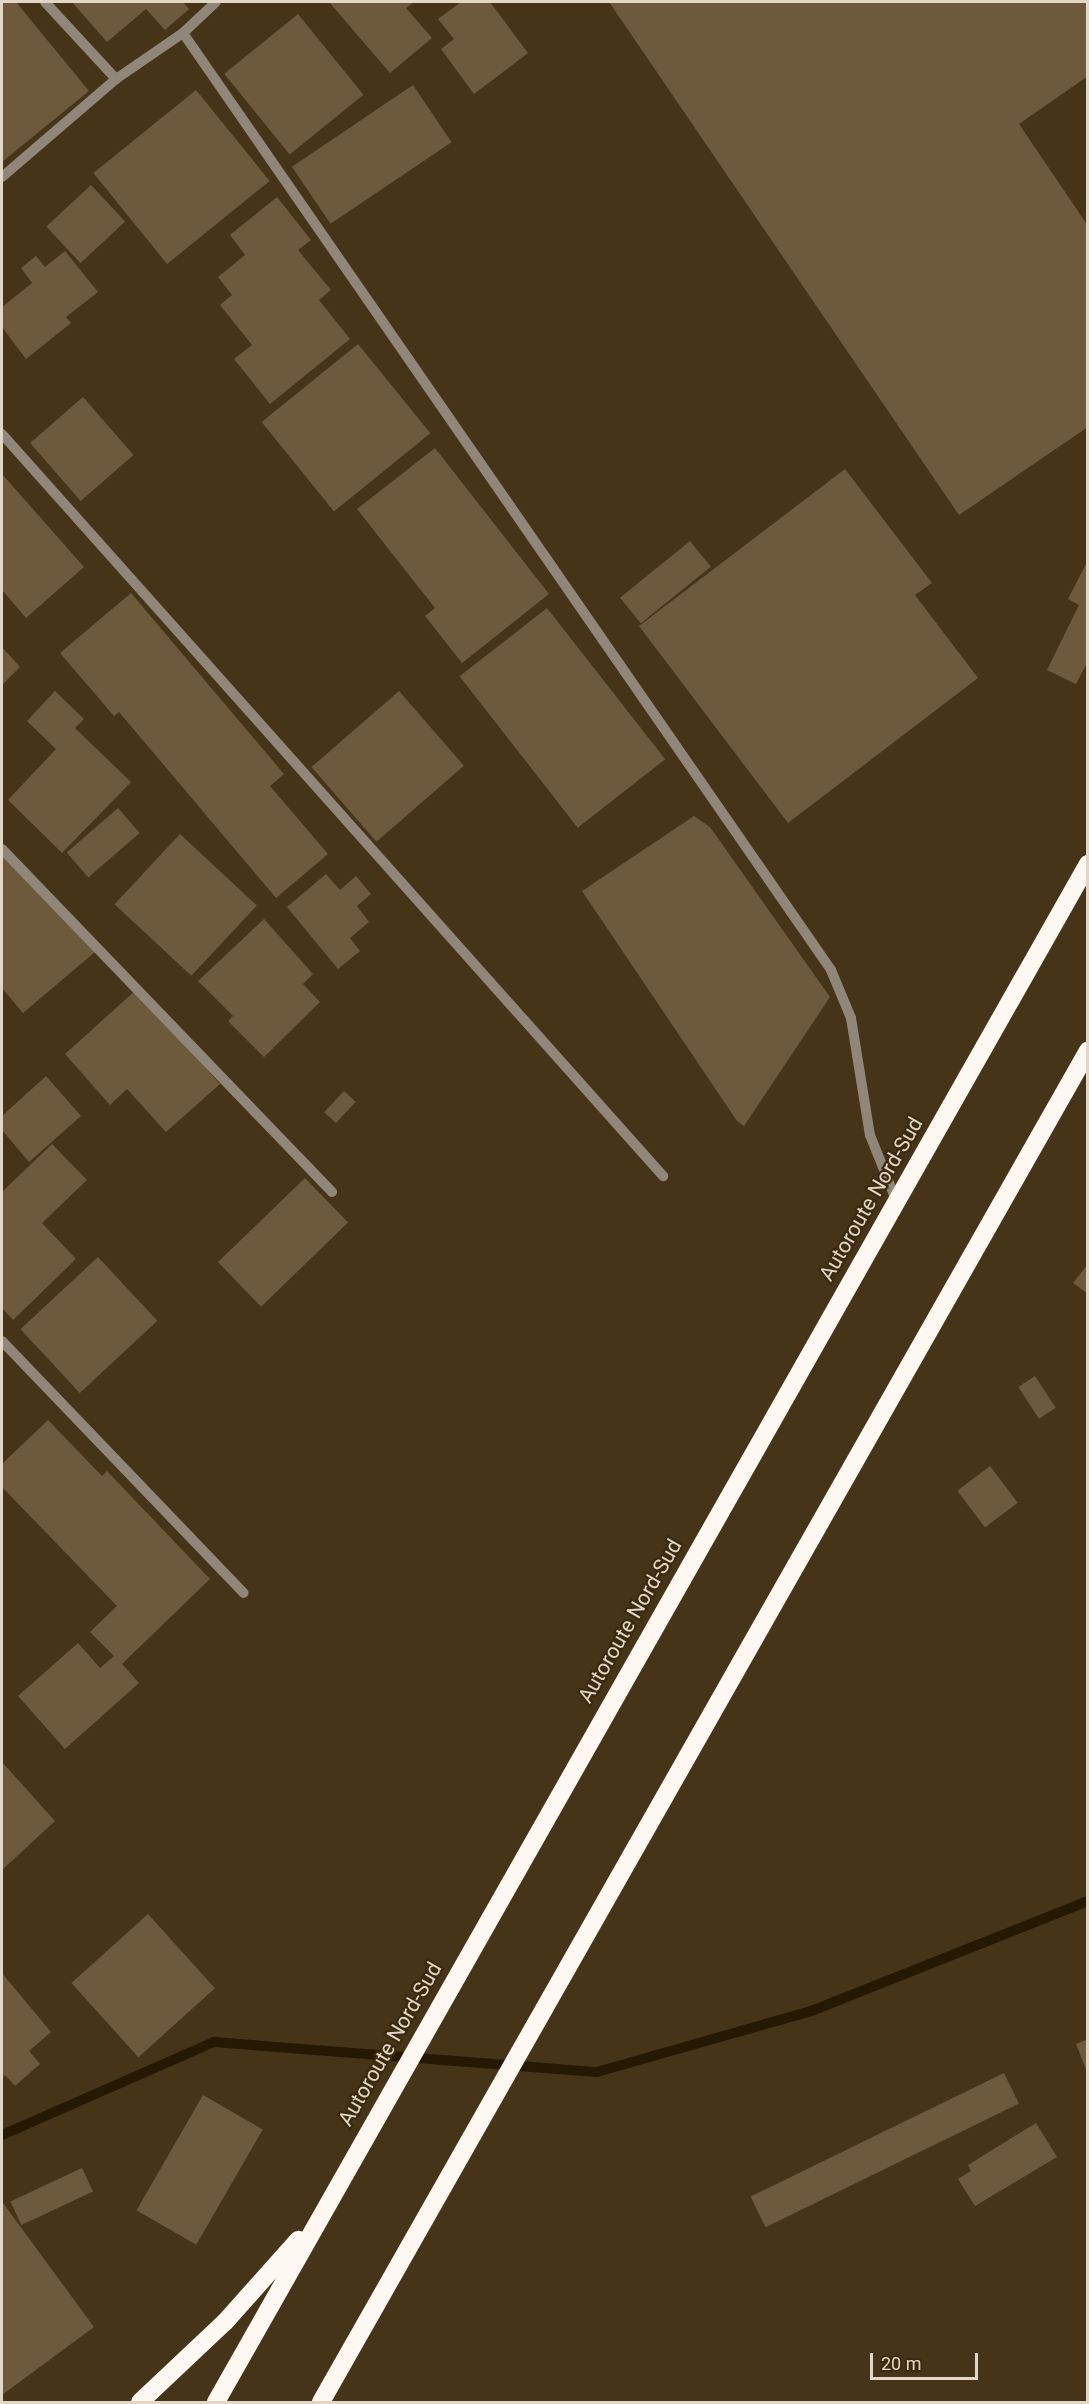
<!DOCTYPE html>
<html>
<head>
<meta charset="utf-8">
<style>
	body { margin:0 }
	#map { position:relative; width:1089px; height:2404px; overflow:hidden; background:#453418; font-family:Roboto,sans-serif }
	div>[style] { position:absolute }
	[style*='--x'] { left:calc(var(--x)*1px); top:calc(var(--y)*1px); width:calc(var(--w)*1px); rotate:calc(var(--a)*1deg) }
	.stream>* { height:10px; margin:-5px; padding:0 5px; transform-origin:5px; border-radius:5px; background:#251904 }
	.building>* { inset:0; background:#6d5a3d; transform-origin:0 0 }
	.minor>* { height:10px; margin:-5px; padding:0 5px; transform-origin:5px; border-radius:5px; background:#90877a }
	.highway>* { height:18px; margin:-9px; padding:0 9px; transform-origin:9px; border-radius:9px; background:#fdf8f2 }
	span { translate:-50% -50%; white-space:nowrap; text-align:center; line-height:1.15; -webkit-text-stroke:4.5px #3b2a0d; paint-order:stroke }
	.street-label { font-size:21px; color:#e2d7c7 }
	.frame { position:absolute; inset:0; border:3px solid #e2d7c7; pointer-events:none }
	.scale { position:absolute; left:870px; top:2353px; width:108px; height:27px; box-sizing:border-box; border:3px solid #e2d7c7; border-top:0; padding-left:8px; font-size:18px; line-height:21px; white-space:nowrap; color:#e2d7c7; -webkit-text-stroke:4px #3b2a0d; paint-order:stroke }
</style>
</head>
<body>
<div id="map">
	<div class="stream">
		<i style="--x:2;--y:2135;--w:232;--a:-23.7"></i>
		<i style="--x:214;--y:2042;--w:384;--a:4.5"></i>
		<i style="--x:597;--y:2072;--w:226;--a:-15.9"></i>
		<i style="--x:814;--y:2010;--w:295;--a:-21.7"></i>
	</div>
	<div class="building">
		<i style="clip-path:polygon(2px 2px,16px 2px,89px 91px,2px 162px)"></i>
		<i style="clip-path:polygon(72px 2px,183px 2px,189px 9px,165px 30px,146px 9px,107px 42px)"></i>
		<i style="clip-path:polygon(329px 2px,414px 2px,406px 8px,432px 38px,390px 73px)"></i>
		<i style="clip-path:polygon(461px 2px,490px 2px,528px 53px,474px 94px,441px 49px,454px 39px,438px 19px)"></i>
		<i style="clip-path:polygon(609px 2px,1088px 2px,1088px 76px,1019px 124px,1088px 226px,1088px 427px,959px 515px)"></i>
		<i style="left:298px;top:14px;width:104px;height:95px;rotate:51deg"></i>
		<i style="left:413px;top:85px;width:69px;height:146px;rotate:56deg"></i>
		<i style="left:196px;top:90px;width:117px;height:132px;rotate:51deg"></i>
		<i style="left:91px;top:185px;width:50px;height:61px;rotate:47deg"></i>
		<i style="clip-path:polygon(277px 197px,311px 240px,298px 250px,331px 290px,319px 300px,350px 339px,270px 404px,234px 359px,252px 345px,220px 305px,232px 295px,218px 277px,245px 255px,230px 235px)"></i>
		<i style="clip-path:polygon(65px 251px,98px 292px,66px 317px,71px 323px,26px 359px,2px 327px,2px 307px,32px 283px,21px 268px,36px 256px,45px 267px)"></i>
		<i style="left:358px;top:344px;width:115px;height:124px;rotate:51deg"></i>
		<i style="left:83px;top:397px;width:77px;height:70px;rotate:49deg"></i>
		<i style="clip-path:polygon(435px 448px,549px 594px,462px 663px,425px 616px,435px 608px,357px 509px)"></i>
		<i style="clip-path:polygon(845px 469px,932px 583px,915px 595px,978px 678px,788px 823px,639px 626px)"></i>
		<i style="clip-path:polygon(2px 474px,84px 567px,26px 618px,2px 590px)"></i>
		<i style="left:690px;top:541px;width:33px;height:90px;rotate:51deg"></i>
		<i style="clip-path:polygon(1088px 560px,1088px 661px,1076px 684px,1047px 670px,1079px 605px,1068px 599px)"></i>
		<i style="clip-path:polygon(131px 593px,284px 774px,270px 786px,328px 854px,276px 898px,119px 712px,114px 716px,60px 653px)"></i>
		<i style="left:547px;top:608px;width:192px;height:111px;rotate:52deg"></i>
		<i style="clip-path:polygon(2px 647px,20px 667px,2px 685px)"></i>
		<i style="clip-path:polygon(55px 691px,84px 719px,75px 728px,131px 782px,62px 853px,8px 800px,56px 749px,27px 721px)"></i>
		<i style="left:399px;top:691px;width:99px;height:116px;rotate:49deg"></i>
		<i style="left:118px;top:808px;width:33px;height:68px;rotate:49deg"></i>
		<i style="clip-path:polygon(694px 816px,710px 827px,830px 997px,744px 1126px,737px 1121px,582px 891px)"></i>
		<i style="left:180px;top:834px;width:105px;height:96px;rotate:43deg"></i>
		<i style="clip-path:polygon(2px 843px,95px 952px,23px 1013px,2px 988px)"></i>
		<i style="clip-path:polygon(326px 874px,340px 890px,356px 876px,371px 894px,357px 906px,369px 922px,350px 938px,360px 951px,338px 969px,287px 907px)"></i>
		<i style="clip-path:polygon(264px 919px,313px 974px,303px 984px,320px 1002px,264px 1057px,228px 1021px,233px 1016px,198px 981px)"></i>
		<i style="clip-path:polygon(136px 990px,220px 1084px,166px 1132px,127px 1089px,110px 1105px,65px 1054px)"></i>
		<i style="clip-path:polygon(46px 1076px,81px 1116px,29px 1162px,2px 1130px,2px 1116px)"></i>
		<i style="left:344px;top:1091px;width:16px;height:29px;rotate:43deg"></i>
		<i style="clip-path:polygon(52px 1144px,87px 1180px,42px 1223px,76px 1259px,13px 1320px,2px 1308px,2px 1192px)"></i>
		<i style="left:305px;top:1178px;width:62px;height:121px;rotate:46deg"></i>
		<i style="left:98px;top:1257px;width:87px;height:106px;rotate:47deg"></i>
		<i style="clip-path:polygon(1088px 1264px,1088px 1294px,1073px 1283px)"></i>
		<i style="left:1035px;top:1376px;width:38px;height:20px;rotate:57deg"></i>
		<i style="clip-path:polygon(48px 1420px,102px 1476px,107px 1471px,210px 1579px,122px 1664px,139px 1683px,65px 1749px,18px 1696px,78px 1643px,100px 1668px,114px 1656px,90px 1632px,117px 1606px,2px 1487px,2px 1464px)"></i>
		<i style="left:990px;top:1466px;width:46px;height:41px;rotate:53deg"></i>
		<i style="clip-path:polygon(2px 1762px,55px 1821px,2px 1870px)"></i>
		<i style="left:148px;top:1914px;width:100px;height:103px;rotate:48deg"></i>
		<i style="clip-path:polygon(2px 1973px,51px 2032px,29px 2051px,40px 2064px,15px 2086px,5px 2075px,2px 2078px)"></i>
		<i style="clip-path:polygon(1088px 2039px,1088px 2072px,1087px 2072px,1076px 2044px)"></i>
		<i style="left:1004px;top:2073px;width:34px;height:282px;rotate:64deg"></i>
		<i style="left:203px;top:2095px;width:69px;height:133px;rotate:30deg"></i>
		<i style="clip-path:polygon(1036px 2123px,1057px 2157px,975px 2206px,958px 2179px,971px 2171px,968px 2165px)"></i>
		<i style="left:82px;top:2168px;width:26px;height:79px;rotate:65deg"></i>
		<i style="clip-path:polygon(3px 2203px,94px 2327px,2px 2395px,2px 2204px)"></i>
	</div>
	<div class="minor">
		<i style="--x:45;--y:2;--w:105;--a:47.3"></i>
		<i style="--x:183;--y:33;--w:1139;--a:55.33"></i>
		<i style="--x:831;--y:970;--w:52;--a:67.4"></i>
		<i style="--x:851;--y:1018;--w:119;--a:80.8"></i>
		<i style="--x:870;--y:1135;--w:70;--a:68.2"></i>
		<i style="--x:2;--y:177;--w:150;--a:-40.7"></i>
		<i style="--x:116;--y:79;--w:81;--a:-34.5"></i>
		<i style="--x:183;--y:33;--w:45;--a:-43.2"></i>
		<i style="--x:2;--y:434;--w:994;--a:48.3"></i>
		<i style="--x:2;--y:849;--w:476;--a:46.1"></i>
		<i style="--x:2;--y:1341;--w:349;--a:46.2"></i>
	</div>
	<div class="highway">
		<i style="--x:140;--y:2402;--w:117;--a:-43.3"></i>
		<i style="--x:225;--y:2322;--w:110;--a:-48.3"></i>
		<i style="--x:216;--y:2402;--w:1768;--a:-60.45"></i>
		<i style="--x:321;--y:2402;--w:1554;--a:-60.42"></i>
	</div>
	<div class="street-label">
		<span style="left:871px;top:1199px;rotate:-60deg">Autoroute Nord-Sud</span>
		<span style="left:630px;top:1621px;rotate:-60deg">Autoroute Nord-Sud</span>
		<span style="left:390px;top:2044px;rotate:-60deg">Autoroute Nord-Sud</span>
	</div>
	<div class="frame"></div>
	<div class="scale">20 m</div>
</div>
</body>
</html>
